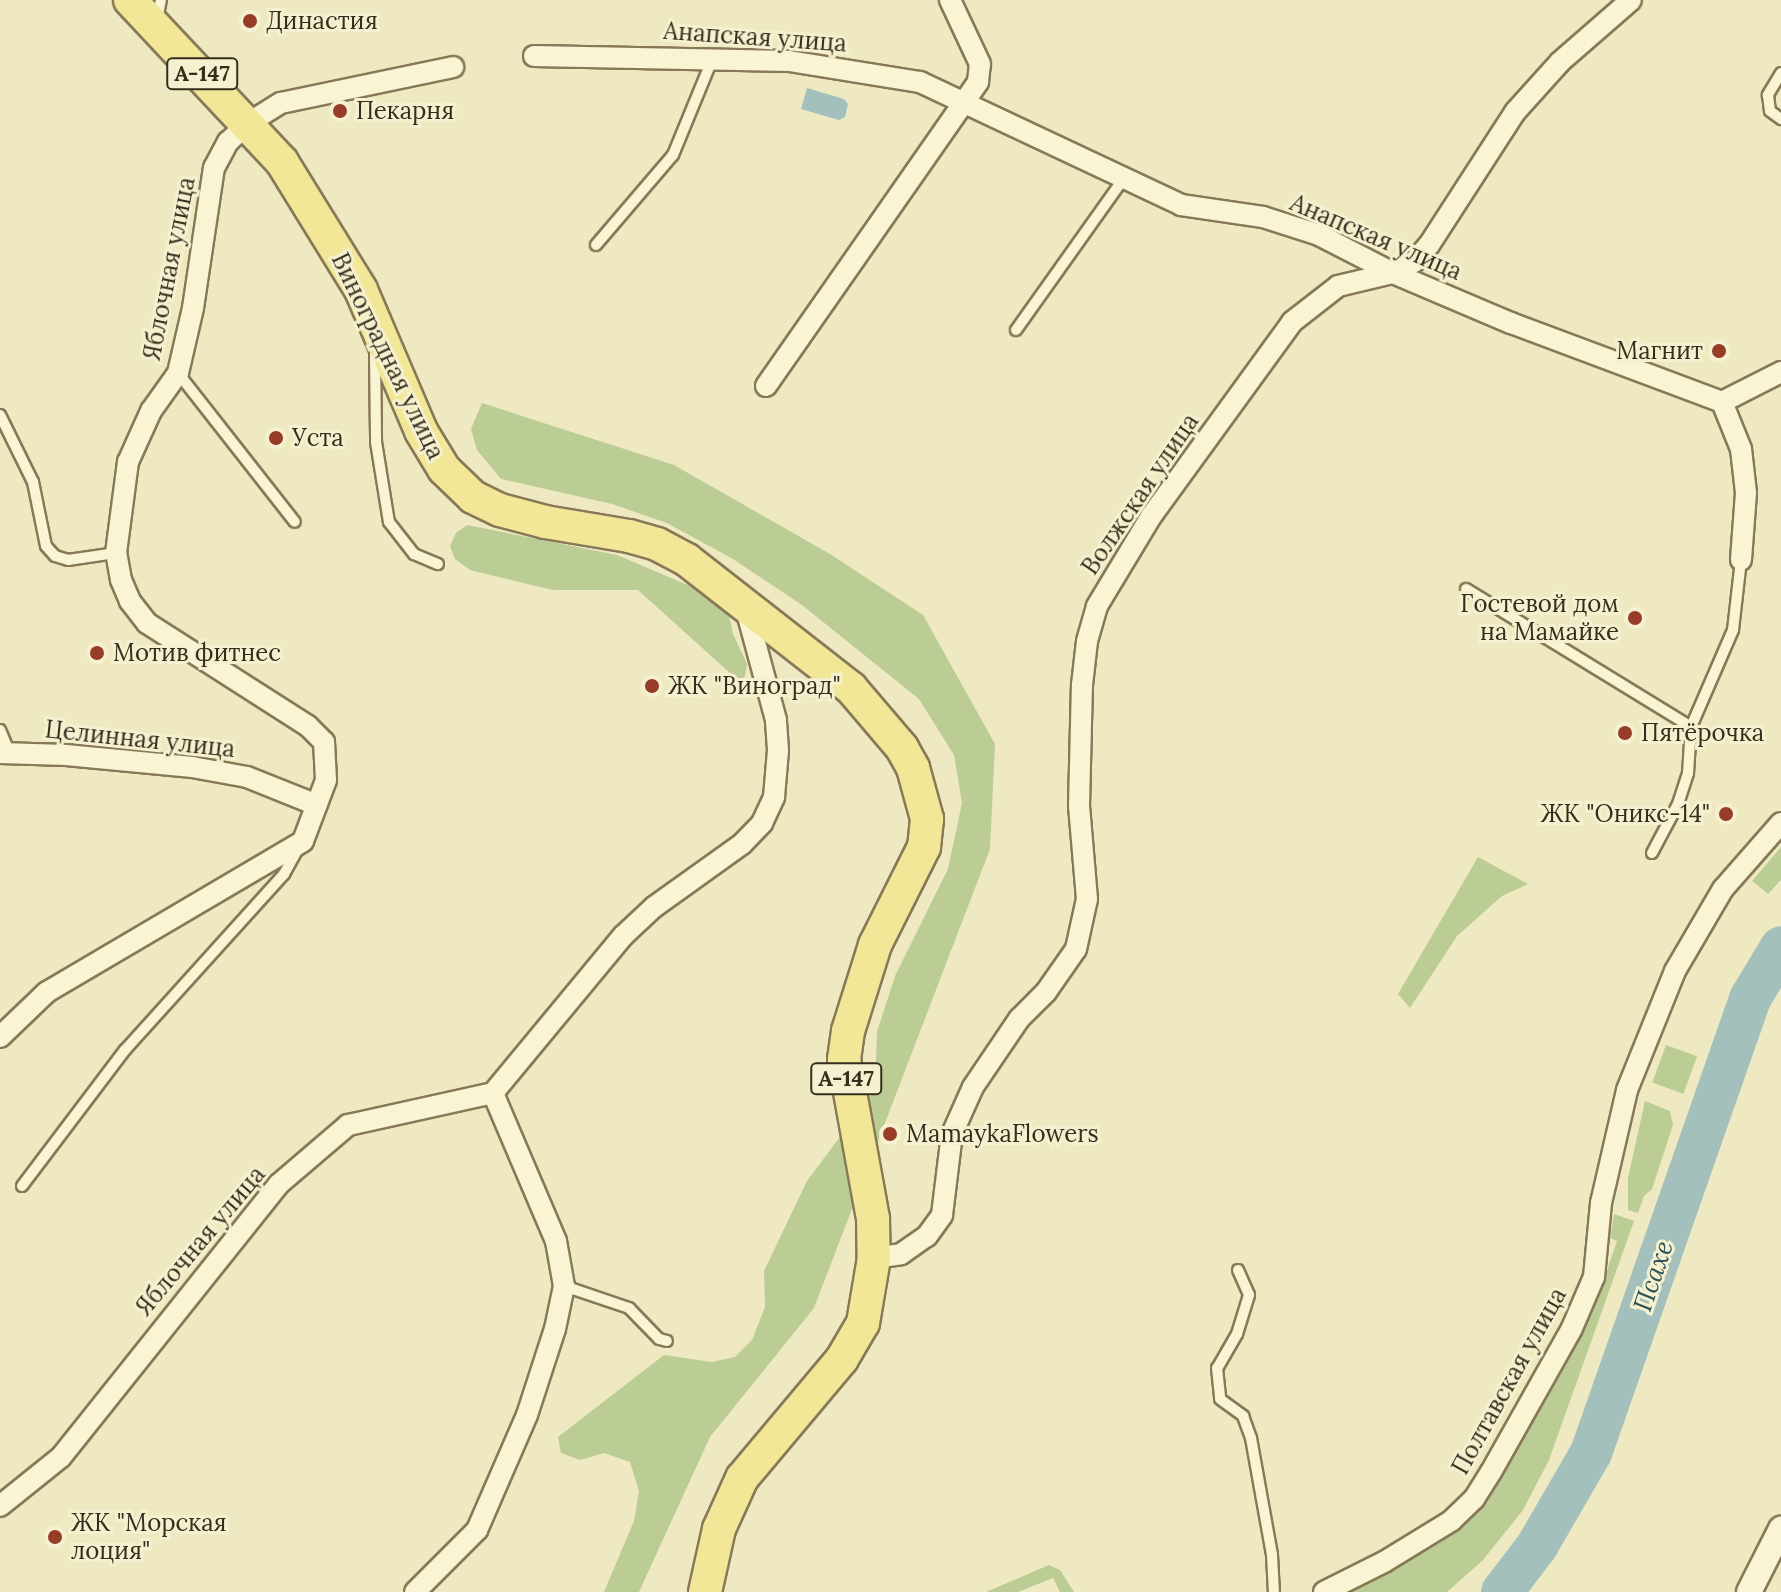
<!DOCTYPE html>
<html>
<head>
<meta charset="utf-8">
<style>
	body { margin:0 }
	#map { position:relative; width:1781px; height:1592px; overflow:hidden; background:#eee9c0; font-family:Lora,serif }
	div>[style] { position:absolute }
	[style*='--x'] { left:calc(var(--x)*1px); top:calc(var(--y)*1px); width:calc(var(--w)*1px); rotate:calc(var(--a)*1deg) }
	.green>* { inset:0; background:#bbcc94; transform-origin:0 0 }
	.water>* { inset:0; background:#a3c0bd }
	.river>* { height:42px; margin:-21px; padding:0 21px; transform-origin:21px; border-radius:21px; background:#a3c0bd }
	.roads { filter:drop-shadow(2px 0 #877958) drop-shadow(-2px 0 #877958) drop-shadow(0 2px #877958) drop-shadow(0 -2px #877958) }
	.service>* { height:10px; margin:-5px; padding:0 5px; transform-origin:5px; border-radius:5px; background:#f9f4d3 }
	.minor>* { height:20px; margin:-10px; padding:0 10px; transform-origin:10px; border-radius:10px; background:#f9f4d3 }
	.tertiary>* { height:24px; margin:-12px; padding:0 12px; transform-origin:12px; border-radius:12px; background:#f9f4d3 }
	.primary>* { height:32px; margin:-16px; padding:0 16px; transform-origin:16px; border-radius:16px; background:#f2e697 }
	.dots>* { width:22px; height:22px; translate:-50% -50%; box-sizing:border-box; border:4px solid #f5f1d0; border-radius:50% }
	span { translate:-50% -50%; white-space:nowrap; text-align:center; line-height:1.15; -webkit-text-stroke:6px #f5f1d0; paint-order:stroke }
	.shield-label span { padding:2px 6px; background:#f5f1d0; border:2px solid; border-radius:6px; -webkit-text-stroke-width:0 }
	.shield-label { font-size:22px; color:#362e1d; font-weight:700 }
	.poi-label { font-size:24px; color:#362e1d }
	.left { translate:0 -50%; text-align:left }
	.right { translate:-100% -50%; text-align:right }
	.street-label { font-size:24px; color:#362e1d }
	.water-label { font-size:26px; color:#2c5156; font-style:italic }
</style>
</head>
<body>
<div id="map">
	<div class="green">
		<i style="clip-path:polygon(482px 403px,674px 465px,830px 554px,923px 615px,995px 744px,990px 849px,814px 1308px,710px 1437px,639px 1592px,604px 1592px,634px 1521px,639px 1491px,630px 1462px,604px 1453px,580px 1460px,561px 1453px,558px 1437px,664px 1355px,712px 1362px,735px 1357px,752px 1340px,765px 1307px,764px 1271px,807px 1181px,875px 1090px,877px 1032px,895px 976px,948px 869px,962px 803px,954px 755px,919px 699px,802px 605px,733px 559px,667px 523px,612px 504px,501px 479px,477px 450px,471px 429px)"></i>
		<i style="clip-path:polygon(467px 525px,617px 555px,704px 592px,727px 606px,733px 634px,747px 664px,745px 676px,740px 682px,638px 590px,553px 590px,470px 570px,455px 559px,450px 546px,456px 533px)"></i>
		<i style="clip-path:polygon(1781px 847px,1781px 880px,1768px 894px,1752px 881px)"></i>
		<i style="clip-path:polygon(1478px 857px,1528px 884px,1502px 896px,1457px 936px,1410px 1008px,1398px 994px)"></i>
		<i style="left:1666px;top:1045px;width:33px;height:40px;rotate:20deg"></i>
		<i style="clip-path:polygon(1645px 1101px,1670px 1111px,1673px 1125px,1652px 1189px,1644px 1196px,1638px 1213px,1628px 1210px,1628px 1178px)"></i>
		<i style="clip-path:polygon(1614px 1214px,1634px 1221px,1549px 1460px,1523px 1510px,1483px 1560px,1447px 1592px,1340px 1592px,1454px 1528px,1601px 1273px,1606px 1273px,1617px 1241px,1610px 1238px)"></i>
		<i style="clip-path:polygon(1049px 1565px,1060px 1570px,1074px 1592px,1060px 1592px,1053px 1578px,1018px 1592px,986px 1592px)"></i>
	</div>
	<div class="water">
		<i style="clip-path:polygon(807px 88px,844px 99px,848px 104px,845px 117px,839px 120px,801px 109px)"></i>
	</div>
	<div class="river">
		<i style="--x:1502;--y:1592;--w:58;--a:-52.7"></i>
		<i style="--x:1537;--y:1546;--w:108;--a:-59.9"></i>
		<i style="--x:1591;--y:1453;--w:483;--a:-70.7"></i>
		<i style="--x:1751;--y:997;--w:58;--a:-59"></i>
	</div>
	<div class="roads">
		<div class="service">
			<i style="--x:157;--y:20;--w:20;--a:-79"></i>
			<i style="--x:1781;--y:73;--w:26;--a:121"></i>
			<i style="--x:1768;--y:95;--w:16;--a:83"></i>
			<i style="--x:1770;--y:111;--w:14;--a:36"></i>
			<i style="--x:596;--y:245;--w:118;--a:-49.5"></i>
			<i style="--x:673;--y:155;--w:103;--a:-67.7"></i>
			<i style="--x:1016;--y:330;--w:186;--a:-54.6"></i>
			<i style="--x:375;--y:354;--w:88;--a:89.3"></i>
			<i style="--x:376;--y:442;--w:81;--a:80.8"></i>
			<i style="--x:389;--y:522;--w:41;--a:52"></i>
			<i style="--x:414;--y:554;--w:26;--a:23"></i>
			<i style="--x:178;--y:373;--w:189;--a:51.9"></i>
			<i style="--x:0;--y:415;--w:75;--a:63.8"></i>
			<i style="--x:33;--y:482;--w:65;--a:78.5"></i>
			<i style="--x:46;--y:546;--w:13;--a:48"></i>
			<i style="--x:55;--y:556;--w:14;--a:17"></i>
			<i style="--x:68;--y:560;--w:49;--a:-8.3"></i>
			<i style="--x:1466;--y:589;--w:264;--a:31.5"></i>
			<i style="--x:0;--y:730;--w:25;--a:67"></i>
			<i style="--x:1652;--y:853;--w:55;--a:-62"></i>
			<i style="--x:1678;--y:804;--w:33;--a:-72"></i>
			<i style="--x:1688;--y:773;--w:46;--a:-86.3"></i>
			<i style="--x:1691;--y:727;--w:106;--a:-66.6"></i>
			<i style="--x:1733;--y:630;--w:70;--a:-83.5"></i>
			<i style="--x:22;--y:1186;--w:171;--a:-52.9"></i>
			<i style="--x:125;--y:1050;--w:237;--a:-47.9"></i>
			<i style="--x:284;--y:874;--w:29;--a:-61"></i>
			<i style="--x:1238;--y:1270;--w:27;--a:66"></i>
			<i style="--x:1249;--y:1295;--w:41;--a:107.1"></i>
			<i style="--x:1237;--y:1334;--w:39;--a:120"></i>
			<i style="--x:1217;--y:1368;--w:31;--a:84"></i>
			<i style="--x:1220;--y:1399;--w:29;--a:36"></i>
			<i style="--x:1243;--y:1416;--w:23;--a:70"></i>
			<i style="--x:1251;--y:1438;--w:119;--a:79.8"></i>
			<i style="--x:1272;--y:1555;--w:37;--a:87"></i>
			<i style="--x:564;--y:1286;--w:69;--a:18.7"></i>
			<i style="--x:629;--y:1308;--w:43;--a:45.9"></i>
			<i style="--x:659;--y:1339;--w:8;--a:14"></i>
		</div>
		<div class="minor">
			<i style="--x:534;--y:56;--w:255;--a:1.1"></i>
			<i style="--x:789;--y:61;--w:133;--a:9.1"></i>
			<i style="--x:920;--y:82;--w:289;--a:25.2"></i>
			<i style="--x:1181;--y:205;--w:83;--a:8.3"></i>
			<i style="--x:1263;--y:217;--w:59;--a:17.8"></i>
			<i style="--x:1319;--y:235;--w:83;--a:27.2"></i>
			<i style="--x:1393;--y:273;--w:128;--a:23"></i>
			<i style="--x:1511;--y:323;--w:225;--a:20.5"></i>
			<i style="--x:766;--y:386;--w:371;--a:-55.1"></i>
			<i style="--x:978;--y:82;--w:18;--a:-84"></i>
			<i style="--x:980;--y:64;--w:71;--a:-115.1"></i>
			<i style="--x:1722;--y:402;--w:51;--a:68"></i>
			<i style="--x:1741;--y:449;--w:44;--a:83.5"></i>
			<i style="--x:1746;--y:493;--w:67;--a:94.3"></i>
			<i style="--x:1722;--y:402;--w:66;--a:-27"></i>
			<i style="--x:0;--y:753;--w:66;--a:1.7"></i>
			<i style="--x:66;--y:755;--w:127;--a:5.4"></i>
			<i style="--x:192;--y:767;--w:56;--a:10.3"></i>
			<i style="--x:247;--y:777;--w:75;--a:21.8"></i>
			<i style="--x:0;--y:1037;--w:65;--a:-43.8"></i>
			<i style="--x:47;--y:992;--w:297;--a:-30.5"></i>
			<i style="--x:303;--y:841;--w:65;--a:-69.3"></i>
			<i style="--x:326;--y:780;--w:38;--a:-93"></i>
			<i style="--x:324;--y:742;--w:23;--a:-135"></i>
			<i style="--x:308;--y:726;--w:191;--a:-147.4"></i>
			<i style="--x:147;--y:623;--w:28;--a:-128"></i>
			<i style="--x:130;--y:601;--w:23;--a:-113"></i>
			<i style="--x:121;--y:580;--w:27;--a:-100"></i>
			<i style="--x:116;--y:553;--w:92;--a:-82.5"></i>
			<i style="--x:128;--y:462;--w:56;--a:-65.7"></i>
			<i style="--x:151;--y:411;--w:47;--a:-54.6"></i>
			<i style="--x:178;--y:373;--w:67;--a:-77"></i>
			<i style="--x:193;--y:308;--w:142;--a:-81.5"></i>
			<i style="--x:214;--y:168;--w:30;--a:-62"></i>
			<i style="--x:228;--y:142;--w:26;--a:-43"></i>
			<i style="--x:247;--y:124;--w:40;--a:-32"></i>
			<i style="--x:281;--y:103;--w:176;--a:-11.8"></i>
			<i style="--x:874;--y:1258;--w:27;--a:-8"></i>
			<i style="--x:901;--y:1254;--w:32;--a:-35"></i>
			<i style="--x:927;--y:1236;--w:26;--a:-54"></i>
			<i style="--x:942;--y:1215;--w:82;--a:-83"></i>
			<i style="--x:952;--y:1134;--w:51;--a:-65.9"></i>
			<i style="--x:973;--y:1087;--w:82;--a:-55.9"></i>
			<i style="--x:1019;--y:1019;--w:38;--a:-45"></i>
			<i style="--x:1046;--y:992;--w:52;--a:-55.1"></i>
			<i style="--x:1076;--y:949;--w:51;--a:-77.6"></i>
			<i style="--x:1087;--y:899;--w:93;--a:-94.9"></i>
			<i style="--x:1079;--y:806;--w:121;--a:-88.6"></i>
			<i style="--x:1082;--y:685;--w:44;--a:-83.5"></i>
			<i style="--x:1087;--y:641;--w:36;--a:-74"></i>
			<i style="--x:1097;--y:606;--w:106;--a:-58.9"></i>
			<i style="--x:1152;--y:515;--w:238;--a:-54"></i>
			<i style="--x:1292;--y:322;--w:58;--a:-38"></i>
			<i style="--x:1338;--y:286;--w:57;--a:-13.3"></i>
			<i style="--x:1393;--y:273;--w:24;--a:-28"></i>
			<i style="--x:1414;--y:262;--w:23;--a:-49"></i>
			<i style="--x:1429;--y:245;--w:158;--a:-57.1"></i>
			<i style="--x:1515;--y:112;--w:67;--a:-48"></i>
			<i style="--x:1560;--y:62;--w:94;--a:-41.1"></i>
			<i style="--x:0;--y:1506;--w:78;--a:-38.8"></i>
			<i style="--x:61;--y:1457;--w:349;--a:-51.4"></i>
			<i style="--x:279;--y:1184;--w:91;--a:-40.5"></i>
			<i style="--x:348;--y:1125;--w:148;--a:-12.4"></i>
			<i style="--x:415;--y:1592;--w:88;--a:-45"></i>
			<i style="--x:477;--y:1530;--w:125;--a:-66.5"></i>
			<i style="--x:527;--y:1415;--w:90;--a:-72"></i>
			<i style="--x:555;--y:1329;--w:44;--a:-78.2"></i>
			<i style="--x:564;--y:1286;--w:46;--a:-100.1"></i>
			<i style="--x:556;--y:1241;--w:161;--a:-113.1"></i>
			<i style="--x:493;--y:1093;--w:204;--a:-50.4"></i>
			<i style="--x:623;--y:936;--w:42;--a:-43.1"></i>
			<i style="--x:654;--y:907;--w:108;--a:-35.6"></i>
			<i style="--x:742;--y:844;--w:29;--a:-46"></i>
			<i style="--x:762;--y:823;--w:29;--a:-65"></i>
			<i style="--x:774;--y:797;--w:47;--a:-85.1"></i>
			<i style="--x:778;--y:750;--w:30;--a:-94"></i>
			<i style="--x:776;--y:720;--w:119;--a:-105.1"></i>
			<i style="--x:1324;--y:1592;--w:67;--a:-26.6"></i>
			<i style="--x:1384;--y:1562;--w:79;--a:-31.5"></i>
			<i style="--x:1451;--y:1521;--w:32;--a:-44"></i>
			<i style="--x:1474;--y:1499;--w:32;--a:-58"></i>
			<i style="--x:1491;--y:1472;--w:165;--a:-60.6"></i>
			<i style="--x:1572;--y:1328;--w:56;--a:-66.7"></i>
			<i style="--x:1594;--y:1277;--w:74;--a:-84.6"></i>
			<i style="--x:1601;--y:1203;--w:116;--a:-77"></i>
			<i style="--x:1627;--y:1090;--w:128;--a:-68"></i>
			<i style="--x:1675;--y:971;--w:95;--a:-59.7"></i>
			<i style="--x:1723;--y:889;--w:88;--a:-48.7"></i>
		</div>
		<div class="tertiary">
			<i style="--x:1749;--y:1592;--w:71;--a:-63.1"></i>
		</div>
		<div class="primary">
			<i style="--x:130;--y:0;--w:222;--a:46.8"></i>
			<i style="--x:282;--y:162;--w:150;--a:58.3"></i>
			<i style="--x:361;--y:290;--w:153;--a:66.9"></i>
			<i style="--x:421;--y:431;--w:44;--a:58.8"></i>
			<i style="--x:444;--y:469;--w:40;--a:44"></i>
			<i style="--x:473;--y:497;--w:30;--a:26"></i>
			<i style="--x:500;--y:510;--w:47;--a:14.9"></i>
			<i style="--x:545;--y:522;--w:85;--a:9.5"></i>
			<i style="--x:629;--y:536;--w:29;--a:16"></i>
			<i style="--x:657;--y:544;--w:34;--a:28"></i>
			<i style="--x:687;--y:560;--w:208;--a:38"></i>
			<i style="--x:851;--y:688;--w:79;--a:49.6"></i>
			<i style="--x:902;--y:748;--w:23;--a:61"></i>
			<i style="--x:913;--y:768;--w:53;--a:74.6"></i>
			<i style="--x:927;--y:819;--w:28;--a:96"></i>
			<i style="--x:924;--y:847;--w:110;--a:116.6"></i>
			<i style="--x:875;--y:945;--w:90;--a:107.4"></i>
			<i style="--x:848;--y:1031;--w:28;--a:98"></i>
			<i style="--x:844;--y:1059;--w:163;--a:79.7"></i>
			<i style="--x:873;--y:1219;--w:39;--a:89"></i>
			<i style="--x:874;--y:1258;--w:66;--a:99.6"></i>
			<i style="--x:863;--y:1323;--w:42;--a:120.3"></i>
			<i style="--x:842;--y:1359;--w:155;--a:130"></i>
			<i style="--x:742;--y:1478;--w:56;--a:114.3"></i>
			<i style="--x:719;--y:1529;--w:65;--a:102.5"></i>
		</div>
	</div>
	<div class="dots">
		<i style="left:250px;top:21px;background:#963c28"></i>
		<i style="left:340px;top:111px;background:#963c28"></i>
		<i style="left:1719px;top:351px;background:#963c28"></i>
		<i style="left:276px;top:438px;background:#963c28"></i>
		<i style="left:1635px;top:618px;background:#963c28"></i>
		<i style="left:97px;top:653px;background:#963c28"></i>
		<i style="left:652px;top:686px;background:#963c28"></i>
		<i style="left:1625px;top:733px;background:#963c28"></i>
		<i style="left:1726px;top:814px;background:#963c28"></i>
		<i style="left:890px;top:1134px;background:#963c28"></i>
		<i style="left:55px;top:1537px;background:#963c28"></i>
	</div>
	<div class="shield-label">
		<span style="left:202px;top:74px">А-147</span>
		<span style="left:846px;top:1079px">А-147</span>
	</div>
	<div class="poi-label">
		<span class="left" style="left:266px;top:21px">Династия</span>
		<span class="left" style="left:356px;top:111px">Пекарня</span>
		<span class="right" style="left:1703px;top:351px">Магнит</span>
		<span class="left" style="left:292px;top:438px">Уста</span>
		<span class="right" style="left:1619px;top:618px">Гостевой дом<br>на Мамайке</span>
		<span class="left" style="left:113px;top:653px">Мотив фитнес</span>
		<span class="left" style="left:668px;top:686px">ЖК "Виноград"</span>
		<span class="left" style="left:1641px;top:733px">Пятёрочка</span>
		<span class="right" style="left:1710px;top:814px">ЖК "Оникс-14"</span>
		<span class="left" style="left:906px;top:1134px">MamaykaFlowers</span>
		<span class="left" style="left:71px;top:1537px">ЖК "Морская<br>лоция"</span>
	</div>
	<div class="street-label">
		<span style="left:755px;top:37px;rotate:4deg">Анапская улица</span>
		<span style="left:1376px;top:237px;rotate:23deg">Анапская улица</span>
		<span style="left:169px;top:269px;rotate:-79deg">Яблочная улица</span>
		<span style="left:388px;top:356px;rotate:64deg">Виноградная улица</span>
		<span style="left:1140px;top:494px;rotate:-56deg">Волжская улица</span>
		<span style="left:140px;top:739px;rotate:6deg">Целинная улица</span>
		<span style="left:200px;top:1241px;rotate:-50deg">Яблочная улица</span>
		<span style="left:1509px;top:1381px;rotate:-61deg">Полтавская улица</span>
	</div>
	<div class="water-label">
		<span style="left:1653px;top:1276px;rotate:-71deg">Псахе</span>
	</div>
</div>
</body>
</html>
